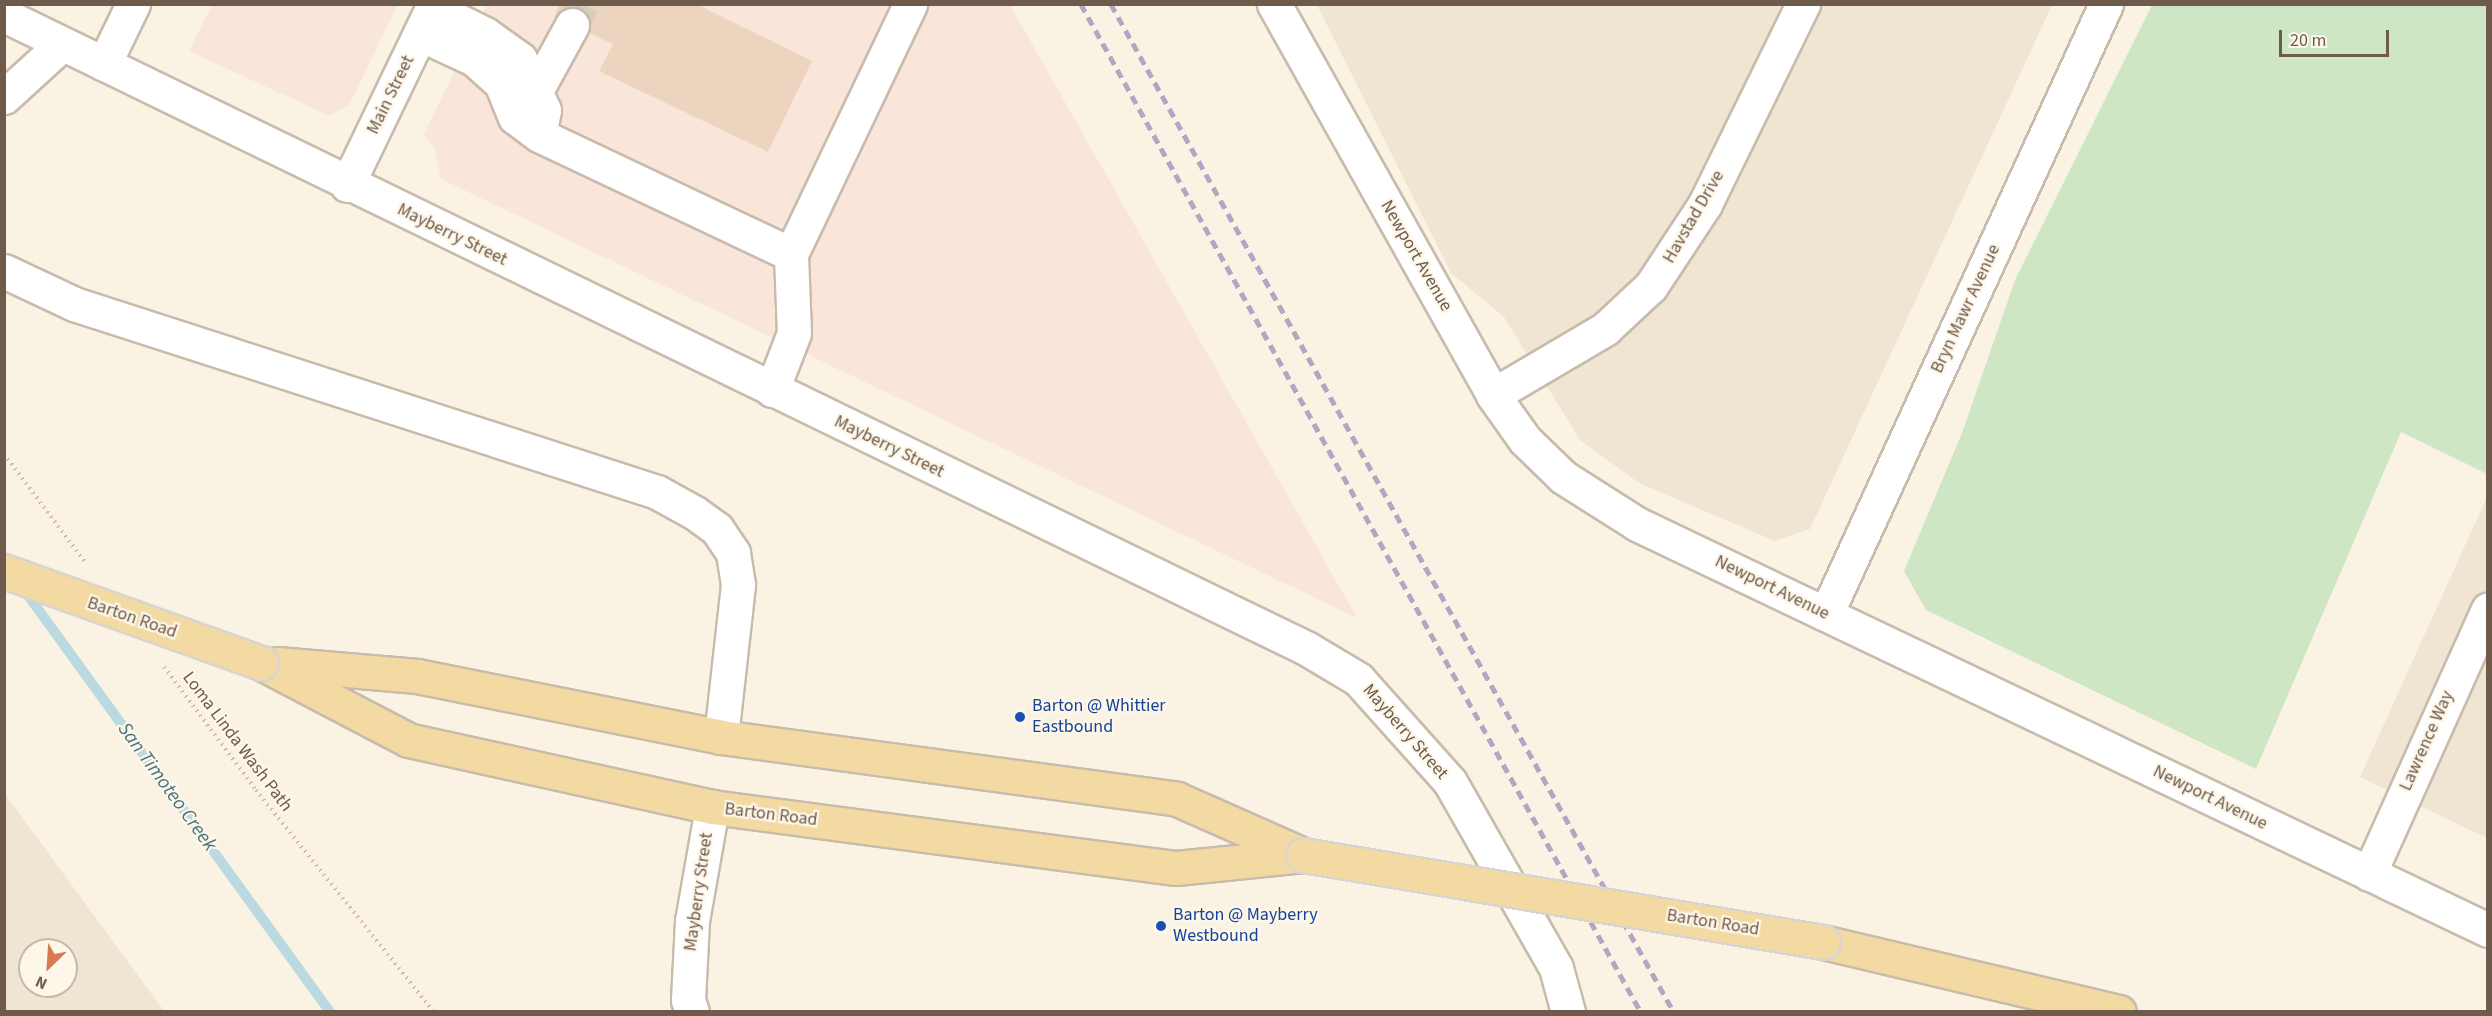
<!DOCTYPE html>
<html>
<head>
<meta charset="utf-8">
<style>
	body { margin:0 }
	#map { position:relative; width:2492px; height:1016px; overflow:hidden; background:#faf3e4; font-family:"Source Sans 3",sans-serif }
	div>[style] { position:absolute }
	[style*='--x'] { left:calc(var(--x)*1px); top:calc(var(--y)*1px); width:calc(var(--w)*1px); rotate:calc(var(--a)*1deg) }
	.residential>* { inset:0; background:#f0e5d3 }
	.commercial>* { inset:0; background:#f9e5d9 }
	.green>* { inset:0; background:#cfe6c4 }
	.stream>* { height:10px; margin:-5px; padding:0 5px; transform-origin:5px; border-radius:5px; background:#bbd9e1 }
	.building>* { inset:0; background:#ecd4be }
	.minor-tunnel>* { height:33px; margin-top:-16.5px; transform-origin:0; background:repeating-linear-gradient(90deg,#d7cdbe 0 33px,transparent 0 49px) }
	.path>* { height:4px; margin-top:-2px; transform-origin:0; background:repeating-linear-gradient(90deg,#d1b7a2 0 1.5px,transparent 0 6px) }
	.roads { filter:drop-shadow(2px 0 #c9bbac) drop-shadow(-2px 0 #c9bbac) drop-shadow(0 2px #c9bbac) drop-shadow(0 -2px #c9bbac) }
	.minor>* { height:33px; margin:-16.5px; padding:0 16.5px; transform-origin:16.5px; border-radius:16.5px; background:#fff }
	.major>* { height:33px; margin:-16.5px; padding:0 16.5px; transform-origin:16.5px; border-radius:16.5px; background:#f2daa2 }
	.rail>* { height:4.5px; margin-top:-2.25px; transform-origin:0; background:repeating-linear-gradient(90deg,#b6a4c2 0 9px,transparent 0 15px) }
	.bridges { filter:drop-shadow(2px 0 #dad4d0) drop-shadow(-2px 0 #dad4d0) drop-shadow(0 2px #dad4d0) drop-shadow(0 -2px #dad4d0) }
	.major-bridge>* { height:33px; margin:-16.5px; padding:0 16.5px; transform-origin:16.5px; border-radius:16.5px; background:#f2daa2 }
	.dots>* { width:16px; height:16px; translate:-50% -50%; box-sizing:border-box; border:3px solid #fdf7ea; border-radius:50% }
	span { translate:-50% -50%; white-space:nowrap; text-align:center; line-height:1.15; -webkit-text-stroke:4.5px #fdf7ea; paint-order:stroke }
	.street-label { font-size:18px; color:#6f5b4c }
	.transit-label { font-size:18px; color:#164399 }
	.left { translate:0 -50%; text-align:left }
	.water-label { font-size:20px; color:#487480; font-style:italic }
	.frame { position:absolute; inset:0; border:6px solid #6f5b4c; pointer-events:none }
	.north { position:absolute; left:18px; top:938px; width:60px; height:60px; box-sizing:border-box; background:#fdf7ea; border:2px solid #c4b9ab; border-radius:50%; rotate:205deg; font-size:16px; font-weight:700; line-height:24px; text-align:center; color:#6f5b4c }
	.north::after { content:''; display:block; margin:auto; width:21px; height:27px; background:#d87b55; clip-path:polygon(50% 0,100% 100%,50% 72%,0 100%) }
	.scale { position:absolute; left:2279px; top:30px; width:110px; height:27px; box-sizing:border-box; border:3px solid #6f5b4c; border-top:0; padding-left:8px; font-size:18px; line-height:21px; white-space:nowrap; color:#6f5b4c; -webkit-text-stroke:4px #fdf7ea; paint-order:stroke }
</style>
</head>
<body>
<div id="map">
	<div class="residential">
		<i style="clip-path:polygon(1317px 5px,2052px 5px,1810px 529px,1775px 541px,1639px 483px,1580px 440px,1504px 317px,1451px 273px)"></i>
		<i style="clip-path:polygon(2487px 497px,2487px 838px,2360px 777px)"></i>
		<i style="clip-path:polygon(evenodd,4px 794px,5px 794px,164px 1011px,5px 1011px,4px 794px,30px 950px,66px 950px,66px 986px,30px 986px,30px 950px)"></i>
	</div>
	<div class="commercial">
		<i style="clip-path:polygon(212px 5px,212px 4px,398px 5px,349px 105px,330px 116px,189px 51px)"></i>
		<i style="clip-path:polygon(487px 5px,1010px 5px,1357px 618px,441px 179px,435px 149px,424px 134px)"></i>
	</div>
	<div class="green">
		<i style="clip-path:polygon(2152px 5px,2487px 5px,2487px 474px,2401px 432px,2256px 769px,1926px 610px,1904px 571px,1962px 433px,2015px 280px)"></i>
	</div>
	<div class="stream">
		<i style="--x:22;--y:587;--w:525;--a:54.07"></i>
	</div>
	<div class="building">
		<i style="clip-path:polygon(560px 4px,696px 4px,812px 61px,768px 152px,599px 71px,613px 44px,554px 17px)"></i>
	</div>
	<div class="minor-tunnel">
		<i style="--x:572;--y:25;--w:24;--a:-62"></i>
	</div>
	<div class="path">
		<i style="--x:4;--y:454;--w:134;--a:53.2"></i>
		<i style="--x:164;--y:667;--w:154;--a:53.2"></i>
		<i style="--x:256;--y:790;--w:285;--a:51.3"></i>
	</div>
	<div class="roads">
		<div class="minor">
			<i style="--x:1274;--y:4;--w:448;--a:60.7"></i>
			<i style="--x:1493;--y:395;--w:55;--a:54.6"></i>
			<i style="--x:1525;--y:440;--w:53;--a:44.2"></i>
			<i style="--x:1563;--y:477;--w:88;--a:32.4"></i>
			<i style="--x:1637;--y:524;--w:943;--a:25.51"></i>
			<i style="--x:433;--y:8;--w:58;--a:26.6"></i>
			<i style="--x:485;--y:34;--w:43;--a:35.5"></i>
			<i style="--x:520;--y:59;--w:56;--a:64.8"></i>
			<i style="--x:544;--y:110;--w:25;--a:101"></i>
			<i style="--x:4;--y:15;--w:1448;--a:25.93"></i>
			<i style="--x:1306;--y:648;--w:61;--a:30.8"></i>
			<i style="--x:1358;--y:679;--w:138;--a:48.2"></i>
			<i style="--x:1450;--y:782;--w:214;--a:60.3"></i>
			<i style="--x:1556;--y:968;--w:46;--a:74.7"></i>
			<i style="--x:420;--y:34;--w:60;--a:24.8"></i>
			<i style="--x:474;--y:59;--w:36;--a:42"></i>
			<i style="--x:501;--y:83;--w:37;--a:68"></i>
			<i style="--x:515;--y:117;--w:30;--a:37"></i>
			<i style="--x:539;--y:135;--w:279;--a:25.3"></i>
			<i style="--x:104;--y:64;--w:67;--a:-64.2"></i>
			<i style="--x:537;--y:89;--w:73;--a:-61.3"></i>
			<i style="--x:4;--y:97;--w:79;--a:-42.4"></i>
			<i style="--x:347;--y:185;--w:201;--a:-64.3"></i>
			<i style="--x:4;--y:271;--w:77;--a:25.2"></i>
			<i style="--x:74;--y:304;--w:613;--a:17.87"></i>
			<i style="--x:657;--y:492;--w:43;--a:28.9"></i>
			<i style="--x:695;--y:513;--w:27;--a:36"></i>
			<i style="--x:717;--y:529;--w:29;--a:56"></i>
			<i style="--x:733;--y:553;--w:32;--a:81"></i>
			<i style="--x:738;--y:585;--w:153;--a:96.4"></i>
			<i style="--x:772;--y:390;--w:61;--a:-68.9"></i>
			<i style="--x:794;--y:333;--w:79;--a:-92.2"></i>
			<i style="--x:791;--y:254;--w:277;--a:-64.5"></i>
			<i style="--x:1493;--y:395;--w:130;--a:-30.5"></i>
			<i style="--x:1605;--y:329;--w:63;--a:-43.1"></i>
			<i style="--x:1651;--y:286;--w:98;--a:-56.6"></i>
			<i style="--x:1705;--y:204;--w:223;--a:-63.9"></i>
			<i style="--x:1826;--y:614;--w:671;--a:-65.34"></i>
			<i style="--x:2369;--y:874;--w:290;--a:-65.8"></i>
			<i style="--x:692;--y:1012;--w:13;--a:-108"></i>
			<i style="--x:688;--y:1000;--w:79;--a:-87.1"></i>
			<i style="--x:692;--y:921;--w:116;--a:-80"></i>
		</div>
		<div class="major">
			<i style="--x:261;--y:663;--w:166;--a:27.6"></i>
			<i style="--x:408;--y:740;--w:311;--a:12.4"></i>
			<i style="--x:712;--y:807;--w:468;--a:7.5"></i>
			<i style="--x:1176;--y:868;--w:128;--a:-5.8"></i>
			<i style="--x:277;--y:664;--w:141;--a:4.9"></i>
			<i style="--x:417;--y:676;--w:310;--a:11.3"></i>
			<i style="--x:721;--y:737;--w:460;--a:7.7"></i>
			<i style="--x:1177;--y:799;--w:136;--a:23.9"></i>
			<i style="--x:1823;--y:942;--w:304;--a:13.3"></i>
		</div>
	</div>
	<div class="rail">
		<i style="--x:1081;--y:4;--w:1153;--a:60.95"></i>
		<i style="--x:1111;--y:4;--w:1155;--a:60.82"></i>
	</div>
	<div class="bridges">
		<div class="major-bridge">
			<i style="--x:4;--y:571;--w:273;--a:19.7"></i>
			<i style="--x:1303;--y:855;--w:527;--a:9.5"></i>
		</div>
	</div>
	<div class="dots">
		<i style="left:1020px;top:717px;background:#1a4fb4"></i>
		<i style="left:1161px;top:926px;background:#1a4fb4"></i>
	</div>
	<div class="street-label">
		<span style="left:391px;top:95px;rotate:-64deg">Main Street</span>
		<span style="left:1694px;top:217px;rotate:-60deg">Havstad Drive</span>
		<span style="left:452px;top:235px;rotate:26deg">Mayberry Street</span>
		<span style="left:1416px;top:256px;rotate:60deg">Newport Avenue</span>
		<span style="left:1966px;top:309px;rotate:-65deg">Bryn Mawr Avenue</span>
		<span style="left:889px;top:447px;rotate:26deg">Mayberry Street</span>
		<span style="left:1772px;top:588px;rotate:26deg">Newport Avenue</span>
		<span style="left:132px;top:618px;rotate:19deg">Barton Road</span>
		<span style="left:1405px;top:732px;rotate:49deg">Mayberry Street</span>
		<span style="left:2427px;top:741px;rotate:-66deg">Lawrence Way</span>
		<span style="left:237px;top:742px;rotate:53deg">Loma Linda Wash Path</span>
		<span style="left:2210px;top:798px;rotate:26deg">Newport Avenue</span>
		<span style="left:771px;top:815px;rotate:7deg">Barton Road</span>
		<span style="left:699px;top:892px;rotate:-82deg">Mayberry Street</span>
		<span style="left:1713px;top:923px;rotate:9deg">Barton Road</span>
	</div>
	<div class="transit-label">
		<span class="left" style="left:1032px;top:717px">Barton @ Whittier<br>Eastbound</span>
		<span class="left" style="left:1173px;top:926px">Barton @ Mayberry<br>Westbound</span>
	</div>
	<div class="water-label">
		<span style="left:167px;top:787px;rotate:54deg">San Timoteo Creek</span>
	</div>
	<div class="frame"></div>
	<div class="north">N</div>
	<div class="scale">20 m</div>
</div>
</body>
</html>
